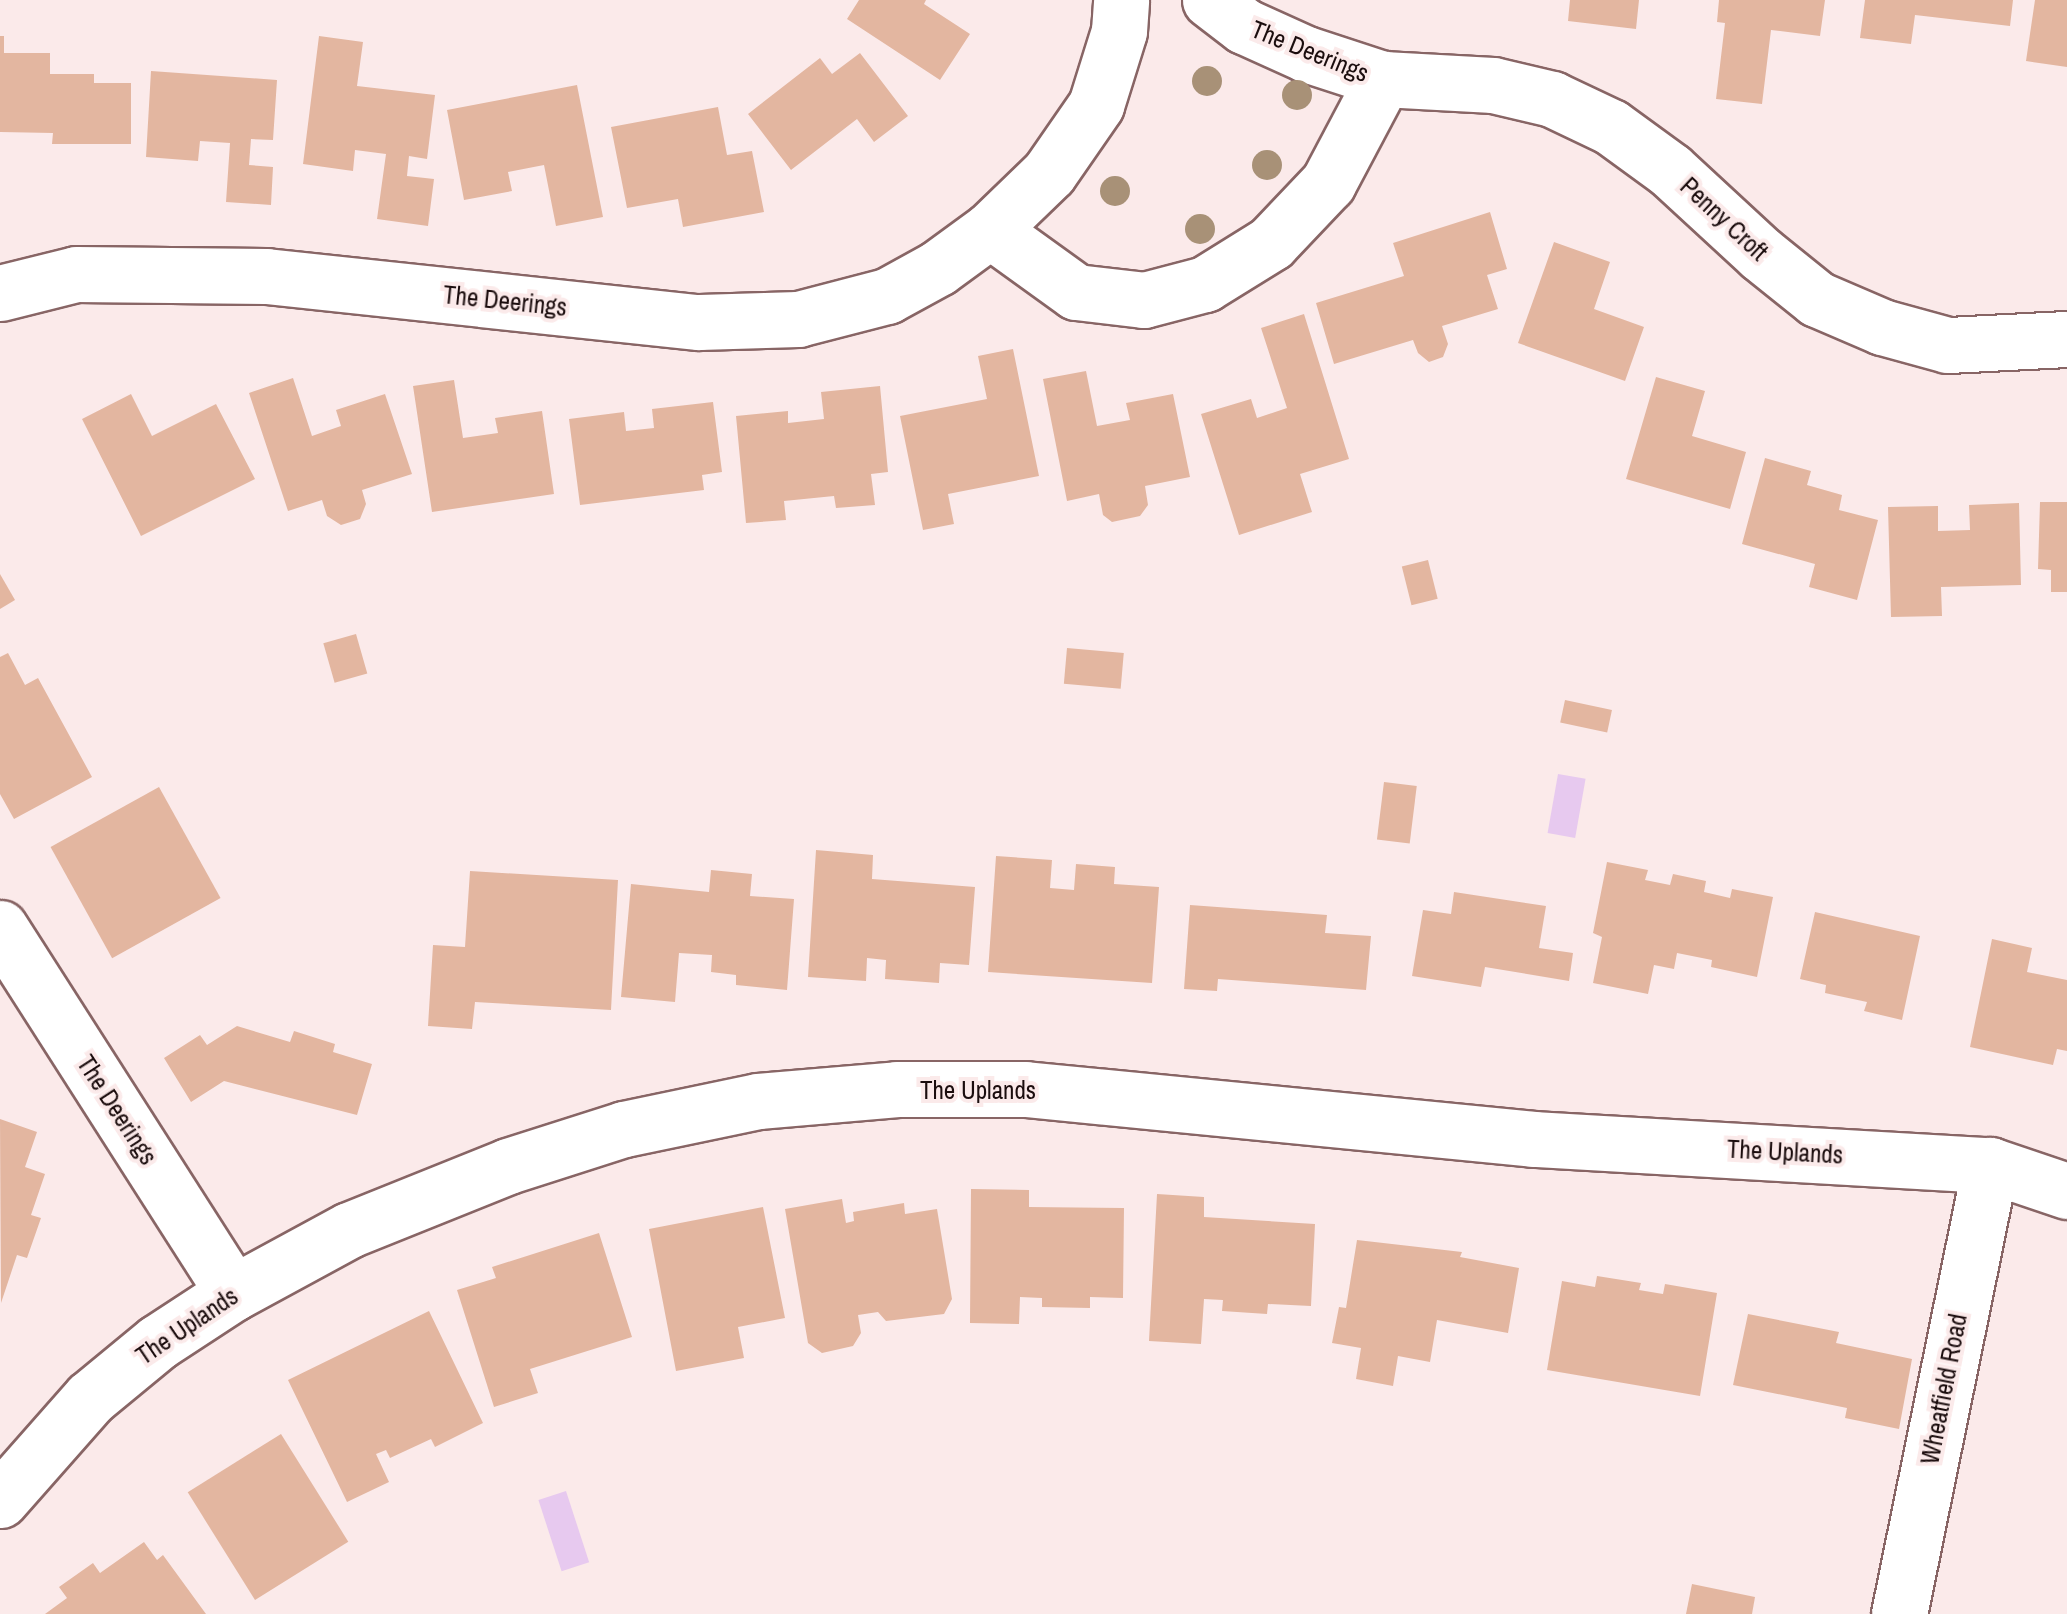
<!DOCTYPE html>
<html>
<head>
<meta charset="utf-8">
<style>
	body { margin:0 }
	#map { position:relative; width:2067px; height:1614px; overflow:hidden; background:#fbeaea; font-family:"Archivo Narrow",sans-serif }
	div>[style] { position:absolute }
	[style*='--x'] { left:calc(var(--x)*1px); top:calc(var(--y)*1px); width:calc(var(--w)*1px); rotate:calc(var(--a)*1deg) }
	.water>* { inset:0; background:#e7c9ef; transform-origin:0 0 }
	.building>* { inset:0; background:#e3b6a0; transform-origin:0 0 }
	.roads { filter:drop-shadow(2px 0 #886565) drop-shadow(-2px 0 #886565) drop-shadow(0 2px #886565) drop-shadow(0 -2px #886565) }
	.minor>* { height:55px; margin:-27.5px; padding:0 27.5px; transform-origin:27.5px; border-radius:27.5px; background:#fff }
	.trees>* { width:30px; height:30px; margin:-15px; border-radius:50%; background:#a89177 }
	span { translate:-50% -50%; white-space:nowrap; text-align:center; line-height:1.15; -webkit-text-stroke:8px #fbeaea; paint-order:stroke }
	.street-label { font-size:25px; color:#1b0d0e }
</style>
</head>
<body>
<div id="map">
	<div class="water">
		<i style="left:1558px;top:774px;width:28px;height:60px;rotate:10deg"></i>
		<i style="left:566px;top:1491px;width:75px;height:29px;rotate:72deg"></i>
	</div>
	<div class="building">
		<i style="clip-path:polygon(859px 0,926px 0,924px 4px,970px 34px,940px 80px,847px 19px)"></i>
		<i style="clip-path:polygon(1570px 0,1639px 0,1636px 29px,1568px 21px)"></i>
		<i style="clip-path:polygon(1719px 0,1825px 0,1820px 36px,1771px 30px,1762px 104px,1716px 99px,1725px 23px,1717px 22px)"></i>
		<i style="clip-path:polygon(1865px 0,2013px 0,2010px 26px,1915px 15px,1911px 44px,1860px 38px)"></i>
		<i style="clip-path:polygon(2035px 0,2067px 0,2067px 67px,2026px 61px)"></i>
		<i style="clip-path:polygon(0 36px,4px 36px,4px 53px,50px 53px,50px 74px,94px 74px,94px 83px,131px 83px,131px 144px,52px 144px,53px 133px,0 132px)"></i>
		<i style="clip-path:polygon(319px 36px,363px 42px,357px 86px,435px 95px,427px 159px,409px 156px,407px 176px,434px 179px,428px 226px,377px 219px,386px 154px,355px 150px,353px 171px,303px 164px)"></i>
		<i style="clip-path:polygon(860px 53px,908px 116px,874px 142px,857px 119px,791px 170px,748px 114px,820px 58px,832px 74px)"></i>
		<i style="clip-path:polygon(151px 71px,277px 80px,273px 140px,251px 139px,249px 165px,273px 167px,271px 205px,226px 202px,230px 143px,200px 141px,198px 161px,146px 157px)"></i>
		<i style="clip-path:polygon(577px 85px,603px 217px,556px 226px,544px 165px,508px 172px,512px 191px,464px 200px,447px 110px)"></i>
		<i style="clip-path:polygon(718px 107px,727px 155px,752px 151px,764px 212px,683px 227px,678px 199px,627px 208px,611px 127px)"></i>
		<i style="clip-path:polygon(1490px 212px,1507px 269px,1487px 275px,1498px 309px,1442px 326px,1448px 344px,1443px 357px,1429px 362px,1418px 353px,1413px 340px,1334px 364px,1316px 303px,1404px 276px,1393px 243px)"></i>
		<i style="clip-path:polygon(1554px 242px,1610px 262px,1594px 309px,1644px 327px,1625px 381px,1518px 343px)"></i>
		<i style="clip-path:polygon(1304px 314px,1349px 459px,1300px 474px,1312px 512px,1239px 535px,1201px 414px,1251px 399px,1257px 418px,1287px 408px,1261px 328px)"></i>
		<i style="clip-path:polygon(1013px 349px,1039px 476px,948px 494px,954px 524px,923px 530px,900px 416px,987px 399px,978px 356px)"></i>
		<i style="clip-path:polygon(1086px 371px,1097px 426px,1130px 420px,1126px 403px,1173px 394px,1190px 477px,1145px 486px,1148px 505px,1140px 516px,1112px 522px,1103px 515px,1099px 494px,1067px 501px,1043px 379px)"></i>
		<i style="clip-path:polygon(1656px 377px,1705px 391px,1692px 436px,1746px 452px,1730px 509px,1626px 479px)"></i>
		<i style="clip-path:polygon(293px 378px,312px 436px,341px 426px,336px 410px,385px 394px,412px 474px,362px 490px,366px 504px,360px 519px,341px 525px,327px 516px,322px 500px,288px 511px,249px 393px)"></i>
		<i style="clip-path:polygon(454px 380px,463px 438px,498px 433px,495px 418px,542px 411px,554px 494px,432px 512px,413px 386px)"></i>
		<i style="clip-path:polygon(880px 386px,888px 472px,871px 474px,875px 505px,836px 508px,834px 496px,784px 501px,786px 520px,746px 523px,736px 416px,788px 411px,788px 423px,824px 419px,821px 392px)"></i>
		<i style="clip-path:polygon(131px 394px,152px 436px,216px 404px,255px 479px,141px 536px,82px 419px)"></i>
		<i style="clip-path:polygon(713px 402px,722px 472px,702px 475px,704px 490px,580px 505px,569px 419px,624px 412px,626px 431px,654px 428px,652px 409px)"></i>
		<i style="clip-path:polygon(1765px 458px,1811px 471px,1807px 485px,1842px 495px,1839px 510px,1878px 520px,1857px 600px,1809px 587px,1815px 564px,1742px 544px)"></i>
		<i style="clip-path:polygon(2040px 502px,2067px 502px,2067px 592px,2051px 592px,2051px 570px,2038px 569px)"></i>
		<i style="clip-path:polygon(2019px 503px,2021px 585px,1941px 587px,1942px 616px,1891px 617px,1888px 507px,1938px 506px,1938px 531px,1970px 530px,1969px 505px)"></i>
		<i style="left:1428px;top:560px;width:40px;height:27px;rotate:76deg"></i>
		<i style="clip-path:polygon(0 574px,15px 600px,0 609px)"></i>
		<i style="left:356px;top:634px;width:41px;height:34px;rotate:74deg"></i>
		<i style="left:1067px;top:648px;width:57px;height:36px;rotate:5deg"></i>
		<i style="clip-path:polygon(8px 653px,25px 685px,38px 678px,92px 777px,14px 819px,0 794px,0 657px)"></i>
		<i style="left:1565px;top:700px;width:48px;height:23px;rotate:12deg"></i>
		<i style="left:1384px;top:782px;width:33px;height:58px;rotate:7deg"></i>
		<i style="left:159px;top:787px;width:127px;height:124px;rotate:61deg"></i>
		<i style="clip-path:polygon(816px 850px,873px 855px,872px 879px,975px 887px,969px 965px,940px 963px,939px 983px,885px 979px,886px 960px,867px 958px,866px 981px,808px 977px)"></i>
		<i style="clip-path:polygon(996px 856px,1052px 860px,1050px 888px,1074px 890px,1076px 864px,1115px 867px,1114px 884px,1159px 887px,1152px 983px,988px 972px)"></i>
		<i style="clip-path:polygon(1607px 862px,1648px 870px,1645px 880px,1670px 885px,1673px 874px,1706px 881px,1704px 892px,1730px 898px,1732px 889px,1773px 897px,1757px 977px,1711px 967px,1712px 960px,1677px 953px,1674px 969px,1654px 965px,1648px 994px,1593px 983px,1602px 937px,1593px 933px)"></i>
		<i style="clip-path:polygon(711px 870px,752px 874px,750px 896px,794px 899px,787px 990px,736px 985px,736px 975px,711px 972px,712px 955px,679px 953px,675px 1002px,621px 997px,631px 884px,709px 892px)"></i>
		<i style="clip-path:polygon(470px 871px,618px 880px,611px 1010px,475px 1002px,472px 1029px,428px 1026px,433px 945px,465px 947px)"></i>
		<i style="clip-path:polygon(1454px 892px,1546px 906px,1539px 948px,1573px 953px,1569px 981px,1485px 967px,1481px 987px,1412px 976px,1423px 910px,1451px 914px)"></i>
		<i style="clip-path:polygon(1190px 905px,1327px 915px,1325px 933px,1371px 936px,1366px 990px,1218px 979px,1217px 991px,1184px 989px)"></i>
		<i style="clip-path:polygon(1815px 912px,1920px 936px,1902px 1020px,1864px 1011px,1867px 1002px,1825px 993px,1826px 985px,1800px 979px)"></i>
		<i style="clip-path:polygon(1992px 939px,2032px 948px,2027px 972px,2067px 980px,2067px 1051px,2057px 1049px,2053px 1065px,1970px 1047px)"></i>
		<i style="clip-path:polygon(237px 1026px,290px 1042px,294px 1031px,335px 1044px,333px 1052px,372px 1064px,357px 1115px,224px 1081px,191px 1102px,164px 1058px,200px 1035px,207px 1045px)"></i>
		<i style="clip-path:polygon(0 1119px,37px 1132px,25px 1167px,45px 1174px,31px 1215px,41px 1218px,27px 1258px,17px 1255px,1px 1303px)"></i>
		<i style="clip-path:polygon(971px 1189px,1029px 1190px,1029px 1207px,1124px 1208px,1123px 1298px,1090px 1297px,1090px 1308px,1042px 1307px,1042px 1298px,1020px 1297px,1019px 1324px,970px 1323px)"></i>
		<i style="clip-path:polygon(1157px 1194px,1204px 1197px,1204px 1217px,1315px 1224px,1311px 1306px,1268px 1304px,1267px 1314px,1222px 1311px,1223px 1300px,1204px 1299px,1201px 1344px,1149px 1341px)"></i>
		<i style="clip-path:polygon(842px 1199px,846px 1223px,854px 1221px,853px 1212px,904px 1203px,905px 1214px,937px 1209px,952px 1299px,944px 1314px,886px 1321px,878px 1312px,858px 1315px,861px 1333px,853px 1346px,822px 1353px,808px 1343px,785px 1209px)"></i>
		<i style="clip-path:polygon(763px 1207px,785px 1318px,738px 1327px,744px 1358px,676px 1371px,649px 1229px)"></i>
		<i style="clip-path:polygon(599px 1233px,632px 1337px,530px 1369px,538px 1393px,494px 1407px,457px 1290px,496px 1278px,492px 1267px)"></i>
		<i style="clip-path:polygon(1357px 1240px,1462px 1252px,1460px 1257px,1519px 1268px,1508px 1333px,1437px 1320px,1430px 1362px,1398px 1356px,1393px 1386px,1356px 1379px,1361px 1348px,1332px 1343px,1339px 1307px,1346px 1308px)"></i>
		<i style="clip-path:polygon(1597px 1276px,1641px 1283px,1639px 1290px,1663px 1294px,1665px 1284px,1717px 1293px,1700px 1396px,1547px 1370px,1562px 1281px,1595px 1287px)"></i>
		<i style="clip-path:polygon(429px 1311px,483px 1423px,435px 1447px,431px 1439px,390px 1458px,386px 1450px,376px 1454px,389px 1482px,347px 1502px,288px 1380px)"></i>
		<i style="clip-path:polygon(1748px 1314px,1839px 1332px,1836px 1343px,1912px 1359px,1899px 1429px,1845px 1418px,1847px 1408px,1733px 1385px)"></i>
		<i style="left:281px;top:1434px;width:127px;height:110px;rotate:58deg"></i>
		<i style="clip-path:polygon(144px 1542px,157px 1560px,163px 1555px,206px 1614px,45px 1614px,67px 1598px,59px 1587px,93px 1563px,100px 1573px)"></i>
		<i style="clip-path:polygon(1692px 1584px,1755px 1597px,1752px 1614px,1686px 1614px)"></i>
	</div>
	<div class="roads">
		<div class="minor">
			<i style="--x:1210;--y:0;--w:43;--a:37.4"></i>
			<i style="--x:1244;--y:26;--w:68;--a:24.3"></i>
			<i style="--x:1306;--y:54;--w:81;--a:18"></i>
			<i style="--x:1383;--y:79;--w:110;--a:3.1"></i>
			<i style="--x:1493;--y:85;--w:61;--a:13.3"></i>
			<i style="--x:1552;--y:99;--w:65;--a:25.4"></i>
			<i style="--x:1611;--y:127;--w:73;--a:36.1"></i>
			<i style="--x:1670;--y:170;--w:124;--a:42.7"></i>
			<i style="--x:1761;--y:254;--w:72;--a:38.8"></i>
			<i style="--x:1817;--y:299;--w:71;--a:23.3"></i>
			<i style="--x:1882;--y:327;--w:68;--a:15.3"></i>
			<i style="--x:1948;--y:345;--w:119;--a:-2.9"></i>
			<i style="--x:990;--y:230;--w:106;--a:35.8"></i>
			<i style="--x:1076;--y:292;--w:68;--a:6.7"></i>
			<i style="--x:1144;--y:300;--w:63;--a:-14.7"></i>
			<i style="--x:1205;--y:284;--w:78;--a:-31.8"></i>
			<i style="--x:1271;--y:243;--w:83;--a:-46.5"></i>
			<i style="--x:1328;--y:183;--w:118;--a:-62.1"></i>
			<i style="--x:0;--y:293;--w:78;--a:-14"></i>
			<i style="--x:76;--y:274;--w:190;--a:0.6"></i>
			<i style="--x:266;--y:276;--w:435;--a:6.1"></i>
			<i style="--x:699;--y:322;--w:99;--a:-1.7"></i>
			<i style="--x:798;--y:319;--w:92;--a:-14.5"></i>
			<i style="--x:887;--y:296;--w:58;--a:-28.8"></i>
			<i style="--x:938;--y:268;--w:64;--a:-36.2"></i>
			<i style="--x:990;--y:230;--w:82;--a:-44"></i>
			<i style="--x:1049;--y:173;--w:83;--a:-55.3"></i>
			<i style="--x:1096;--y:105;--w:77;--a:-72.7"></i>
			<i style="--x:1119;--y:31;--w:31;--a:-86"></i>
			<i style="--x:0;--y:928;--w:433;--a:57.4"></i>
			<i style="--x:0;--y:1500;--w:136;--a:-48.6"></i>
			<i style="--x:90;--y:1398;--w:88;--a:-39.5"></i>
			<i style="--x:158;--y:1342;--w:90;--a:-33.2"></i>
			<i style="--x:233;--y:1293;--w:132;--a:-28.5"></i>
			<i style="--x:349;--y:1230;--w:171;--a:-21.9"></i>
			<i style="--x:508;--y:1166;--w:122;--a:-17.7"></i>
			<i style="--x:624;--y:1129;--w:137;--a:-11.8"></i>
			<i style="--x:758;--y:1101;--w:140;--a:-4.9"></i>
			<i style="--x:897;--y:1089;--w:128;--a:0"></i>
			<i style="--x:1025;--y:1089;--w:511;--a:5.61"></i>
			<i style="--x:1534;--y:1139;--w:457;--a:3.3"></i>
			<i style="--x:1990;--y:1165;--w:81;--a:18.7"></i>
			<i style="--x:1899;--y:1614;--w:458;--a:-78.5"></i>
		</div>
	</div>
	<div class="trees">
		<i style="left:1207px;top:81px"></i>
		<i style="left:1297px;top:95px"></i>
		<i style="left:1267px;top:165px"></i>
		<i style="left:1115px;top:191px"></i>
		<i style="left:1200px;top:229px"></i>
	</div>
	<div class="street-label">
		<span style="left:1310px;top:51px;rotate:22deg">The Deerings</span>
		<span style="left:1724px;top:219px;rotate:43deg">Penny Croft</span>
		<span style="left:505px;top:301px;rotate:6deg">The Deerings</span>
		<span style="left:978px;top:1090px">The Uplands</span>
		<span style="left:117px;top:1110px;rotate:57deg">The Deerings</span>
		<span style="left:1785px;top:1152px;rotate:3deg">The Uplands</span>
		<span style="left:187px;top:1326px;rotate:-34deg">The Uplands</span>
		<span style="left:1944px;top:1389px;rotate:-79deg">Wheatfield Road</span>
	</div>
</div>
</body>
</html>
